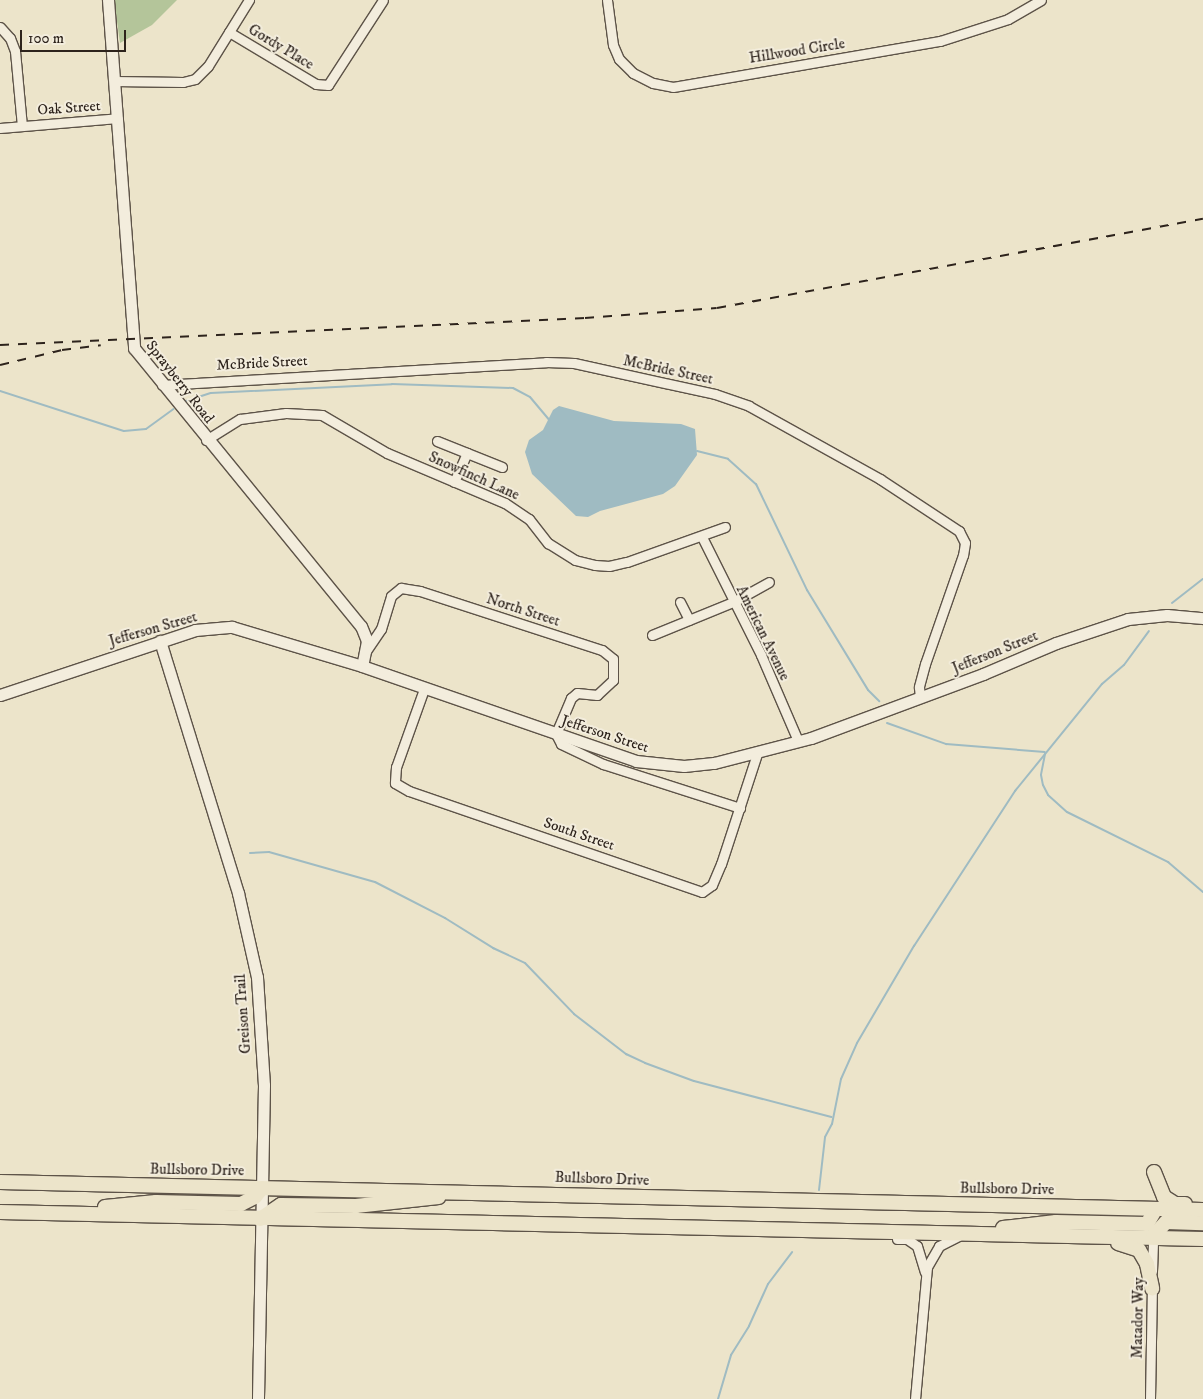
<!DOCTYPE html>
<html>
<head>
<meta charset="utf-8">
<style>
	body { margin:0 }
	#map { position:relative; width:1203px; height:1399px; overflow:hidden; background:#ece4ca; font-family:"IM FELL DW Pica",serif }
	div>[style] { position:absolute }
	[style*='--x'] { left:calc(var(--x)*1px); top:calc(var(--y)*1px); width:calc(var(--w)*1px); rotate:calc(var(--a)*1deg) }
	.green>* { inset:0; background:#b4c59a }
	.water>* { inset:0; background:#9fbbc2 }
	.stream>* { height:2px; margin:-1px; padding:0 1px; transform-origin:1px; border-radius:1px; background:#9fbbc2 }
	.roads { filter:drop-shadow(1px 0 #5d5348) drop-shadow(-1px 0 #5d5348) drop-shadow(0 1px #5d5348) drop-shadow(0 -1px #5d5348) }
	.street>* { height:9px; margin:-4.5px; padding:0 4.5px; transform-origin:4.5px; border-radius:4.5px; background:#f3eddd }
	.secondary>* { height:11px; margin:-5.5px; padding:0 5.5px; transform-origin:5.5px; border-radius:5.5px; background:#f3eddd }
	.primary>* { height:14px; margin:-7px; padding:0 7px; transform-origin:7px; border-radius:7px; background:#ece4ca }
	.rail>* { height:2px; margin-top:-1px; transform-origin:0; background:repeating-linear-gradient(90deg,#2d231c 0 9px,transparent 0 18px) }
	span { translate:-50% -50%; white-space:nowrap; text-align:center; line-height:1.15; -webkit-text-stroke:4px #f3eddd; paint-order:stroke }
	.street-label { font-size:15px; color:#2d231c }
	.scale { position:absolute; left:20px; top:30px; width:106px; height:22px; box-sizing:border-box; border:2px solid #2d231c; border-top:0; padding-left:6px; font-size:15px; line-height:18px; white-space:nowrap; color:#2d231c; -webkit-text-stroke:4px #f3eddd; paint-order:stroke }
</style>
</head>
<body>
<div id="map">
	<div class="green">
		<i style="clip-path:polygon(114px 0,177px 0,152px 25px,120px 43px)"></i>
	</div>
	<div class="water">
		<i style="clip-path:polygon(559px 406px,614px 421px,681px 424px,695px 429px,697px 455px,675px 486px,663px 494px,600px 511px,588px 517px,576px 516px,532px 474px,525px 452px,529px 440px,543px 430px,553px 410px)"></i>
	</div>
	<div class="stream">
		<i style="--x:0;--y:391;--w:130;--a:17.9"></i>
		<i style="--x:124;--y:431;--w:22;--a:-5"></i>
		<i style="--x:146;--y:429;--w:34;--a:-36"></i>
		<i style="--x:183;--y:402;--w:29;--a:-18"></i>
		<i style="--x:211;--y:393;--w:181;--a:-2.8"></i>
		<i style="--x:392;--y:384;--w:121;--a:1.9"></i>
		<i style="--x:513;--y:388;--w:19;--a:28"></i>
		<i style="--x:530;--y:397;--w:31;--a:50"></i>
		<i style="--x:697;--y:451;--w:32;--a:14"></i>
		<i style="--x:728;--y:459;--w:38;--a:42"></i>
		<i style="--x:756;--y:484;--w:118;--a:64.3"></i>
		<i style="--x:807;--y:590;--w:117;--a:58.6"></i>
		<i style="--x:868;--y:690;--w:16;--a:45"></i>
		<i style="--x:1172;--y:603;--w:39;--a:-38"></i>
		<i style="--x:887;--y:723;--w:63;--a:19.6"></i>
		<i style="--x:946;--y:744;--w:99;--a:4.6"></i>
		<i style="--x:1045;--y:754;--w:21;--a:101"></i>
		<i style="--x:1041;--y:775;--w:10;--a:79"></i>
		<i style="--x:1043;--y:785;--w:11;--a:63"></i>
		<i style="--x:1048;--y:795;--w:25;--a:42"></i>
		<i style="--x:1067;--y:812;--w:113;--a:26.3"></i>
		<i style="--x:1168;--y:862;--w:46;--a:40.6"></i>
		<i style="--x:250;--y:853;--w:19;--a:-3"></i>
		<i style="--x:269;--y:852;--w:110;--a:15.8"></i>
		<i style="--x:375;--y:882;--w:79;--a:27.2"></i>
		<i style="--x:445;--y:918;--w:57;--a:32"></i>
		<i style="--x:493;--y:948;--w:35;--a:25"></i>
		<i style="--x:525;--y:963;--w:71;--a:46.1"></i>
		<i style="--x:574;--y:1014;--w:66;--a:37.6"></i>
		<i style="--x:626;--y:1054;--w:21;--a:25"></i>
		<i style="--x:645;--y:1063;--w:52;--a:20.2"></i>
		<i style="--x:694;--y:1081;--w:142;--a:14.7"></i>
		<i style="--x:819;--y:1190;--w:53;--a:-83.5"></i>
		<i style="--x:825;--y:1137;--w:15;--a:-62"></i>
		<i style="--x:832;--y:1124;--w:46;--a:-78.7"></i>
		<i style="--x:841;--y:1079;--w:39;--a:-66"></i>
		<i style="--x:857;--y:1043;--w:113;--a:-59.6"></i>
		<i style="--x:914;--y:946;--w:185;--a:-56.9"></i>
		<i style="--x:1015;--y:791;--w:138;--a:-50.9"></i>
		<i style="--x:1102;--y:684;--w:29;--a:-41"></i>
		<i style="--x:1124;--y:665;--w:42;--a:-53.7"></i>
		<i style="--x:718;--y:1399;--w:46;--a:-73.5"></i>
		<i style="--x:731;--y:1355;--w:34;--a:-58"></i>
		<i style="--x:749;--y:1326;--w:46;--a:-65.7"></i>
		<i style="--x:768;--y:1284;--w:40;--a:-53"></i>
	</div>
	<div class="roads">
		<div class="street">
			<i style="--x:607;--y:0;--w:45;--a:82.4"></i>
			<i style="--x:613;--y:45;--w:15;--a:67"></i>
			<i style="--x:619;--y:59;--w:20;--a:45"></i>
			<i style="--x:633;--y:73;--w:22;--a:27"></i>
			<i style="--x:653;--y:83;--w:20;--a:11"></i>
			<i style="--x:673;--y:87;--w:271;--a:-9.8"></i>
			<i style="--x:940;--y:41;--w:71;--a:-17.9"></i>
			<i style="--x:1008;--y:19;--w:38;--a:-30"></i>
			<i style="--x:0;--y:27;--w:15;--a:48"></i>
			<i style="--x:10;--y:38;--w:14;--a:69"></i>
			<i style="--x:15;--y:51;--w:75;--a:84.7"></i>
			<i style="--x:229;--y:32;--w:101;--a:30.9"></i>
			<i style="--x:316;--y:84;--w:12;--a:5"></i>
			<i style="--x:328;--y:85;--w:101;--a:-57.1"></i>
			<i style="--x:114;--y:81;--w:69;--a:0.8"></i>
			<i style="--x:183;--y:82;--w:12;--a:-14"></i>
			<i style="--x:195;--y:79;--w:18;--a:-45"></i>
			<i style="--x:208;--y:66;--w:78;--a:-58.2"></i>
			<i style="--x:0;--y:128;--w:118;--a:-4.8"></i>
			<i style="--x:162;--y:385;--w:385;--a:-3.4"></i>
			<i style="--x:546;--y:362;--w:28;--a:2"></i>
			<i style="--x:574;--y:363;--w:144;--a:12.4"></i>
			<i style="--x:715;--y:394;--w:36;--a:19"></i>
			<i style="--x:749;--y:406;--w:150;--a:29.1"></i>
			<i style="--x:880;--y:479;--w:95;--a:33.4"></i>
			<i style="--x:959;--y:531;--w:13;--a:63"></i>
			<i style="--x:965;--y:543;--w:12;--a:99"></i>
			<i style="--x:963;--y:555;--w:115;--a:109.2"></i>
			<i style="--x:925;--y:664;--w:24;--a:105"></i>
			<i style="--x:919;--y:687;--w:11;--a:85"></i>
			<i style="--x:206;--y:440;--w:40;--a:-32"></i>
			<i style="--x:240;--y:419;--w:46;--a:-7.4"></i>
			<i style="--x:286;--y:413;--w:36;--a:3"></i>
			<i style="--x:322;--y:415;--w:75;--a:30.3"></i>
			<i style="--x:387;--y:453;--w:128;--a:23"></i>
			<i style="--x:505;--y:503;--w:29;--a:34"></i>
			<i style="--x:529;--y:519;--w:31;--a:52"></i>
			<i style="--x:548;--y:543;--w:32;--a:32"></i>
			<i style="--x:575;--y:560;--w:21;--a:14"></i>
			<i style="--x:595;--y:565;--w:14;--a:4"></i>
			<i style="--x:609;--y:566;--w:18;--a:-13"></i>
			<i style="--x:627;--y:562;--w:104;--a:-19.7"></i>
			<i style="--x:437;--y:441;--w:70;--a:21.8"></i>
			<i style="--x:454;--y:482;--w:32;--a:-66"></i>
			<i style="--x:702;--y:537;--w:132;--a:63.4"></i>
			<i style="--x:761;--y:655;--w:94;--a:66.7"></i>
			<i style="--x:680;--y:602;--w:20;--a:63"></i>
			<i style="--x:652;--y:635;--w:87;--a:-22.2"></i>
			<i style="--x:733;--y:602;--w:41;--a:-29.1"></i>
			<i style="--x:366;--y:651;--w:27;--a:-56"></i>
			<i style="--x:381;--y:629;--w:34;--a:-73"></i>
			<i style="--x:391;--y:596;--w:13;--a:-39"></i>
			<i style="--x:401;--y:588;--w:19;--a:9"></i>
			<i style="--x:420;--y:591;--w:191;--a:18"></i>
			<i style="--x:602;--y:650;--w:14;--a:39"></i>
			<i style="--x:613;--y:659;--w:21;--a:90"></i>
			<i style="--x:613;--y:680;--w:22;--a:137"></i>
			<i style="--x:597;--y:695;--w:20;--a:-174"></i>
			<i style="--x:577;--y:693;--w:8;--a:140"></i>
			<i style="--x:571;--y:698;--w:39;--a:113"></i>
			<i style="--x:556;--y:734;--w:11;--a:63"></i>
			<i style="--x:561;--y:744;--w:47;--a:25.5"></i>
			<i style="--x:603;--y:764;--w:144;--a:17.8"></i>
			<i style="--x:424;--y:689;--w:83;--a:109.7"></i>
			<i style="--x:396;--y:767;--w:16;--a:94"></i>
			<i style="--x:395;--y:783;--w:16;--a:30"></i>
			<i style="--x:409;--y:791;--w:310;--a:19"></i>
			<i style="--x:702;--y:892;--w:12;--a:-35"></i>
			<i style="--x:712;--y:885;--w:23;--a:-67"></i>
			<i style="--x:721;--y:864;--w:119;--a:-71.9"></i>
			<i style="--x:897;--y:1239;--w:10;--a:0"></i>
			<i style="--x:907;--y:1239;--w:12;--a:35"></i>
			<i style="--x:917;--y:1246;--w:27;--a:73"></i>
			<i style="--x:1152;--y:1271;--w:37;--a:-88"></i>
			<i style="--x:915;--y:1399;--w:133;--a:-84.8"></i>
			<i style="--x:927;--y:1267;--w:24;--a:-60"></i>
			<i style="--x:939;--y:1246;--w:22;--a:-27"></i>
			<i style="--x:1150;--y:1399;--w:115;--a:-89"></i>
		</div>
		<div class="secondary">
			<i style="--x:108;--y:0;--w:349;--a:85.7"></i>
			<i style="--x:134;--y:348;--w:359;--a:50.8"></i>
			<i style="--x:361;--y:626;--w:16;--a:68"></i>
			<i style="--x:367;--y:641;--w:25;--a:101"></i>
			<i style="--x:160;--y:641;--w:264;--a:72.8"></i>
			<i style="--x:238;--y:893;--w:86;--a:77.3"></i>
			<i style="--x:257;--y:977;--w:108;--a:86.3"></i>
			<i style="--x:264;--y:1085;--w:314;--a:91.1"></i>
			<i style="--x:0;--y:695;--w:206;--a:-18.4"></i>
			<i style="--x:195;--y:630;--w:37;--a:-5"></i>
			<i style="--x:232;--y:627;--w:136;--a:16.7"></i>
			<i style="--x:362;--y:666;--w:290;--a:19.1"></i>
			<i style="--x:636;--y:761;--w:48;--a:5.9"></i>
			<i style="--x:684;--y:766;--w:30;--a:-6"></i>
			<i style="--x:714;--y:763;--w:100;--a:-14.5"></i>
			<i style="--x:811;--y:738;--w:184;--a:-20.4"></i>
			<i style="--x:983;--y:674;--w:79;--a:-23"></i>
			<i style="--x:1056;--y:643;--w:76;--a:-18.4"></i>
			<i style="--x:1128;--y:619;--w:39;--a:-6"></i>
			<i style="--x:1167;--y:615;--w:36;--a:5"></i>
		</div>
		<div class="primary">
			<i style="--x:1154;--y:1172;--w:27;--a:68"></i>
			<i style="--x:1164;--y:1197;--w:13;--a:32"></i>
			<i style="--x:1175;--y:1204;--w:10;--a:0"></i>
			<i style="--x:0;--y:1182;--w:1203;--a:1.33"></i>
			<i style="--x:105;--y:1207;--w:51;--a:-5.6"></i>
			<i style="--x:156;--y:1202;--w:85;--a:1.3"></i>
			<i style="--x:241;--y:1204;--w:16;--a:-27"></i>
			<i style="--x:255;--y:1197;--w:11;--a:-52"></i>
			<i style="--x:0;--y:1212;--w:1203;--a:1.29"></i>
			<i style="--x:260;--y:1219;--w:25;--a:-34"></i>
			<i style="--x:281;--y:1205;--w:75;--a:0.8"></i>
			<i style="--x:356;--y:1206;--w:83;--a:-6.2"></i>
			<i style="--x:1003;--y:1228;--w:53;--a:-6.5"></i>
			<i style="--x:1056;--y:1222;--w:91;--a:1.3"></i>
			<i style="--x:1147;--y:1224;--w:14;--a:-60"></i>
			<i style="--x:1153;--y:1236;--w:19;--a:-47"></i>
			<i style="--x:1166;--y:1222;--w:37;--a:2"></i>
			<i style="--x:1118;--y:1243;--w:22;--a:18"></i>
			<i style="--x:1139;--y:1250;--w:16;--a:60"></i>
			<i style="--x:1147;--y:1264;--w:25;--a:78"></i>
		</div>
	</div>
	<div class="rail">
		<i style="--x:0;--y:345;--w:586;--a:-2.64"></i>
		<i style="--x:585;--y:318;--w:132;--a:-4.3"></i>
		<i style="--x:717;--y:308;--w:494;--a:-10.4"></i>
		<i style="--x:0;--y:365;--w:64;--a:-13.6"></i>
		<i style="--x:62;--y:350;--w:39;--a:-7"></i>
	</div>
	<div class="street-label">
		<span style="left:281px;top:47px;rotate:31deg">Gordy Place</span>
		<span style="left:797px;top:51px;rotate:-9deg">Hillwood Circle</span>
		<span style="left:69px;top:108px;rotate:-4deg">Oak Street</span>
		<span style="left:262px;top:363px;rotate:-3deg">McBride Street</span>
		<span style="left:668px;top:370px;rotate:12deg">McBride Street</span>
		<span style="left:180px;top:382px;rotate:52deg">Sprayberry Road</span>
		<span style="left:474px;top:476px;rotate:24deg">Snowfinch Lane</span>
		<span style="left:523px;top:610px;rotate:18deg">North Street</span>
		<span style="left:153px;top:629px;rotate:-16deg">Jefferson Street</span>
		<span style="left:763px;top:633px;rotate:64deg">American Avenue</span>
		<span style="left:995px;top:652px;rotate:-22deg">Jefferson Street</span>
		<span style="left:605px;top:734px;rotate:18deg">Jefferson Street</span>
		<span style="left:579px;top:834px;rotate:19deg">South Street</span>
		<span style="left:243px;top:1014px;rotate:-94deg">Greison Trail</span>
		<span style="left:197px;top:1170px;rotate:1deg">Bullsboro Drive</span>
		<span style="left:602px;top:1179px;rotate:2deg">Bullsboro Drive</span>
		<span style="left:1007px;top:1189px;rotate:1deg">Bullsboro Drive</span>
		<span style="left:1138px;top:1318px;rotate:-89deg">Matador Way</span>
	</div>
	<div class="scale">100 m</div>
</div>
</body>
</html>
